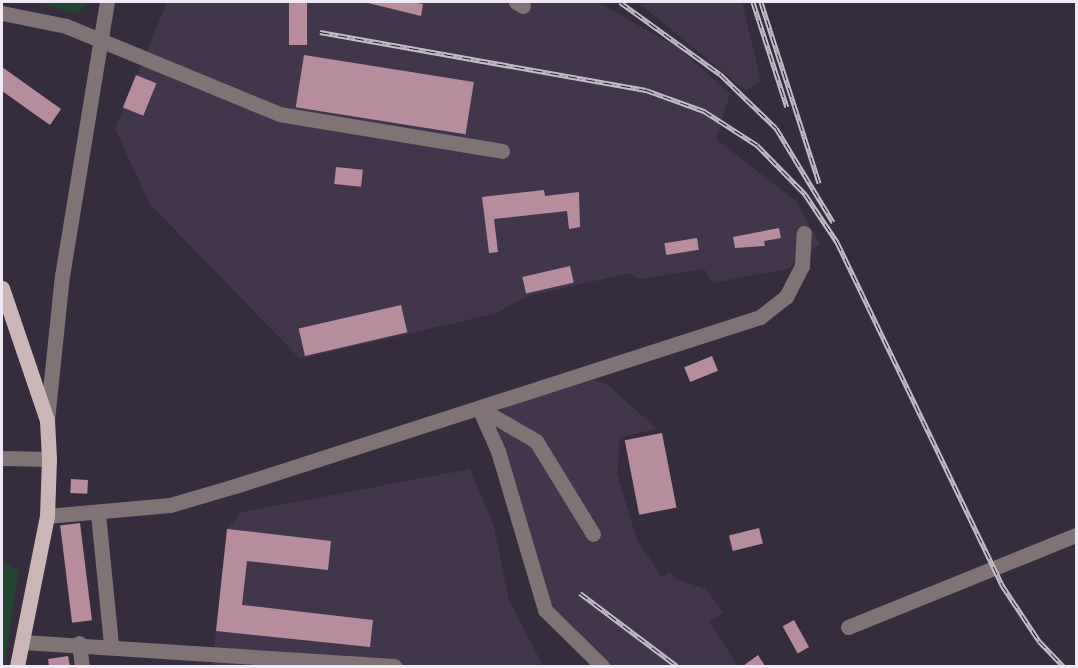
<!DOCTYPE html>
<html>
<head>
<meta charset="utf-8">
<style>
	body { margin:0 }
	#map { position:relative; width:1078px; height:668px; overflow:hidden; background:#352d3e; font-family:"Playfair Display",serif }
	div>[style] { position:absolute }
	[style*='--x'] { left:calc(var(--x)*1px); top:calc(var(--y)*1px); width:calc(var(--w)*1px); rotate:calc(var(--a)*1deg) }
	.built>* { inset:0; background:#41364c }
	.green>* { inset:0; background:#214531 }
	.building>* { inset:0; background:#b78c9d; transform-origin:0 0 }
	.minor>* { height:15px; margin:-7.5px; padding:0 7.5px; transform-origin:7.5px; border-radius:7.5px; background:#7f7375 }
	.major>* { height:15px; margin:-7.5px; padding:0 7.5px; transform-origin:7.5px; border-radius:7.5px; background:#ccb5b7 }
	.rail>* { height:5px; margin-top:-2.5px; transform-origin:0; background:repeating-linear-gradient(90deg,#1b181f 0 9px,#c3bdc9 0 18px); box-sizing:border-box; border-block:2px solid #c3bdc9 }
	span { translate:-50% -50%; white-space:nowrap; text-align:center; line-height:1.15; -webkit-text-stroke:6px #1b181f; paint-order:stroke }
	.frame { position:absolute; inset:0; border:3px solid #eee9f4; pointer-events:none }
</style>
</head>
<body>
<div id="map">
	<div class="built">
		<i style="clip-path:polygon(167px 2px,598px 2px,680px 49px,730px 94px,716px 139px,796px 201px,820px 244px,787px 269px,713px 283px,704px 269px,638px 279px,629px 273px,525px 297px,497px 313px,300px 359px,150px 204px,115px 129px)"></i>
		<i style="clip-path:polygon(638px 2px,742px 2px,761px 81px,746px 91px)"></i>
		<i style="clip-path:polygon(592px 380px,608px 385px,657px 429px,620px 437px,617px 473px,637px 540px,662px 577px,670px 572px,676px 579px,706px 589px,723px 612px,709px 622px,738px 666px,590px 666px,599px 657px,552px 609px,497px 424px,503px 407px)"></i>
		<i style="clip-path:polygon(470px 469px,494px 527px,509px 600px,543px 666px,212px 666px,227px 529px,242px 512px)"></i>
	</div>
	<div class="green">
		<i style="clip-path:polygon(36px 2px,89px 2px,77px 14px)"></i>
		<i style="clip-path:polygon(2px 562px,19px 571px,4px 666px,2px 666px)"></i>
	</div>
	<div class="building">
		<i style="left:289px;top:2px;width:18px;height:43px"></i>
		<i style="clip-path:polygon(364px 2px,411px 2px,423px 4px,421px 16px)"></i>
		<i style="left:304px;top:55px;width:172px;height:53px;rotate:9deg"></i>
		<i style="clip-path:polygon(2px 67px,61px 109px,50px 125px,2px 91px)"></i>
		<i style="left:136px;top:75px;width:22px;height:35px;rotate:22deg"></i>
		<i style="left:336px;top:167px;width:27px;height:17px;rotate:6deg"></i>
		<i style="clip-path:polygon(544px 190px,545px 196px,579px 192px,580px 227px,569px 229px,567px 211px,494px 219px,498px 252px,489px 253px,482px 197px)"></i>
		<i style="clip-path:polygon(779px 228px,781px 238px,764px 241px,765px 246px,735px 248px,733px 237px)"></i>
		<i style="left:697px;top:238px;width:12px;height:33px;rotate:81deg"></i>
		<i style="left:570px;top:266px;width:17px;height:49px;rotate:77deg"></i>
		<i style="left:401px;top:305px;width:28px;height:105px;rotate:77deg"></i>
		<i style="left:712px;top:356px;width:16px;height:30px;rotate:68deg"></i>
		<i style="left:662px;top:433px;width:76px;height:38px;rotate:79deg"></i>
		<i style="left:71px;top:479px;width:17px;height:14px;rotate:3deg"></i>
		<i style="left:80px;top:523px;width:98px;height:20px;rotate:83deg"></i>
		<i style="left:759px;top:528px;width:16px;height:31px;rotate:76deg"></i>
		<i style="clip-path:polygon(227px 529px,331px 541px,328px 570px,247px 561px,242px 605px,373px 620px,370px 647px,216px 631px)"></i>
		<i style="left:794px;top:620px;width:31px;height:13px;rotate:61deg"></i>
		<i style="clip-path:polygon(758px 655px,765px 666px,743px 666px)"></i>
		<i style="clip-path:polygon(68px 656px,70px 666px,49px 666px,48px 659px)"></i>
	</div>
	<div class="minor">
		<i style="--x:516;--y:2;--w:8;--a:30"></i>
		<i style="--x:2;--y:13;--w:65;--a:11.5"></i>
		<i style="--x:66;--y:26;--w:230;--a:22.4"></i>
		<i style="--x:279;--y:114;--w:226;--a:9.4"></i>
		<i style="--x:479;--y:408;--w:47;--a:66.2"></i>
		<i style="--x:498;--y:451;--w:166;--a:73.5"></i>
		<i style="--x:545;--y:610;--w:80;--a:44.5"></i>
		<i style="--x:479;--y:408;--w:66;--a:30.1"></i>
		<i style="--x:536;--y:441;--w:109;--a:58.5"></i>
		<i style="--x:47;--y:420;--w:145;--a:-84.1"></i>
		<i style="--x:62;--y:276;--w:278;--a:-80.7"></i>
		<i style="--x:2;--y:458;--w:47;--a:1.2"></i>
		<i style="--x:98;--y:514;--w:132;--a:84.3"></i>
		<i style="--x:47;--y:516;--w:123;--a:-5.1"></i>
		<i style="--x:170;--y:505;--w:68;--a:-16.3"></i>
		<i style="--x:235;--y:486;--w:552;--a:-17.84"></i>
		<i style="--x:760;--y:317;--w:33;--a:-38"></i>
		<i style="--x:786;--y:297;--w:35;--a:-63"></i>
		<i style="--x:802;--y:266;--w:33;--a:-87"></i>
		<i style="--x:848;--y:627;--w:246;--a:-22"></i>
		<i style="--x:23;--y:642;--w:372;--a:3.7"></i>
		<i style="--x:79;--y:643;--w:23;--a:83"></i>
	</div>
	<div class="major">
		<i style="--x:2;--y:288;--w:139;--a:71.2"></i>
		<i style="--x:47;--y:420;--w:39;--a:87"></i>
		<i style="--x:49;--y:459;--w:57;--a:92"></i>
		<i style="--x:47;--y:516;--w:153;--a:101.3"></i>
	</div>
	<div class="rail">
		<i style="--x:620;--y:2;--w:123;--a:35.8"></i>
		<i style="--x:720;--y:74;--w:78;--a:44"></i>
		<i style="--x:776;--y:128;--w:110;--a:58.8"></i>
		<i style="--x:753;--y:2;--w:110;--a:72.1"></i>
		<i style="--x:761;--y:2;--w:190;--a:72.2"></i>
		<i style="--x:320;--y:32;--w:331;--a:10.1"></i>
		<i style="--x:646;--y:90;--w:62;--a:19.9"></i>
		<i style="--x:704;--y:111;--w:63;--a:32.7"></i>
		<i style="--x:757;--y:145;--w:69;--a:45.6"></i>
		<i style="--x:805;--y:194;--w:58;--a:56.3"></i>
		<i style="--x:837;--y:242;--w:381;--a:64.3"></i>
		<i style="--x:1002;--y:585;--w:67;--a:56.5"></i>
		<i style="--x:1039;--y:641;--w:35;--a:46"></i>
		<i style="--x:580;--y:593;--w:121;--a:37"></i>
	</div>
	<div class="frame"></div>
</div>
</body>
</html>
